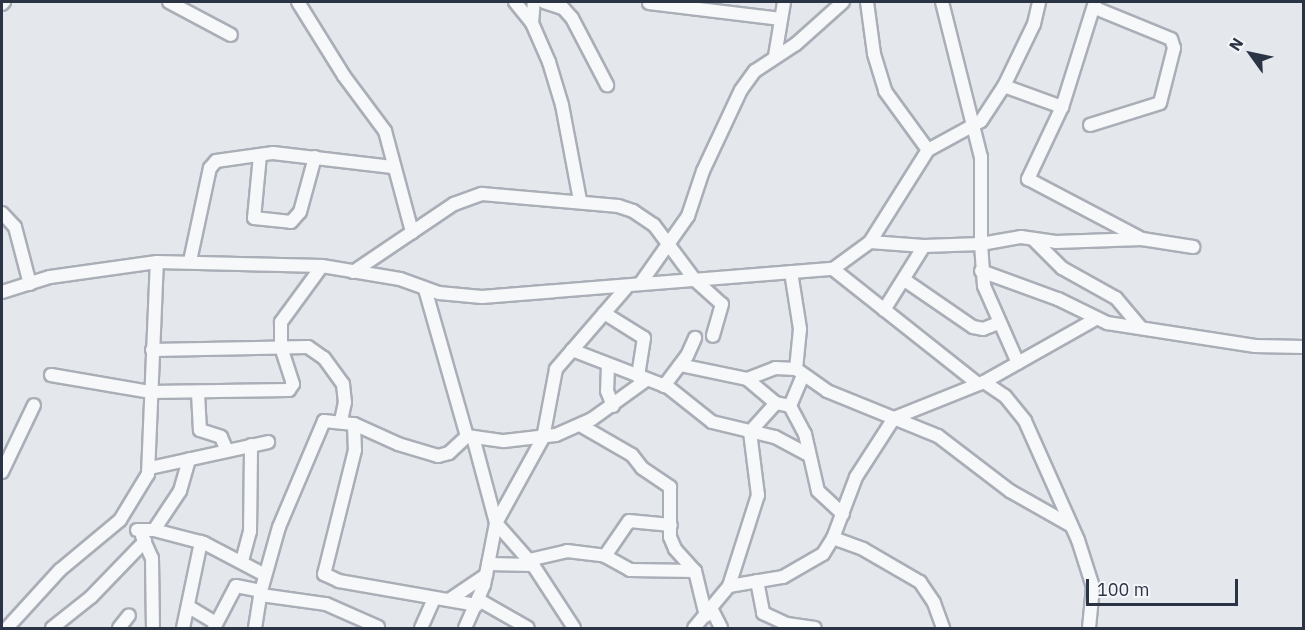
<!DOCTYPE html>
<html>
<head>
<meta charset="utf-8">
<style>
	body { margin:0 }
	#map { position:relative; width:1305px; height:630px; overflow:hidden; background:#e4e7ec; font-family:"IBM Plex Sans",sans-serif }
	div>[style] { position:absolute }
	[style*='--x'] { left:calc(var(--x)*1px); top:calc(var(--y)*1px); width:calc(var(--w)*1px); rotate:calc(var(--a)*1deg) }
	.roads { filter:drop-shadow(2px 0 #a9aeb7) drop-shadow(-2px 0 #a9aeb7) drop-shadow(0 2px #a9aeb7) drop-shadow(0 -2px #a9aeb7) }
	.minor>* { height:12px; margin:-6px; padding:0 6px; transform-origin:6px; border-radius:6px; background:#f7f8fa }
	span { translate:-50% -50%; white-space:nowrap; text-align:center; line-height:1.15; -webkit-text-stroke:6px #f4f6f9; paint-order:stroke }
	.frame { position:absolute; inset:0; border:3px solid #2b3445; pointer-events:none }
	.north { position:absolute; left:1221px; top:24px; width:60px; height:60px; -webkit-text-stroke:4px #f4f6f9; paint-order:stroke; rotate:303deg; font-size:16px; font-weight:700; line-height:24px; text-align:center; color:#2b3445 }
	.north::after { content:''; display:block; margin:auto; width:21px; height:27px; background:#2b3445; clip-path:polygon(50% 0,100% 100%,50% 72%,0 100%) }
	.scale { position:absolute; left:1086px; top:579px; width:152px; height:27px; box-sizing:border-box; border:3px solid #2b3445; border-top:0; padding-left:8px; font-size:18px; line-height:21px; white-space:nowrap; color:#2b3445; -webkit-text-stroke:4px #f4f6f9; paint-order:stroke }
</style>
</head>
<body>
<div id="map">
	<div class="roads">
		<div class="minor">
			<i style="--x:169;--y:2;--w:70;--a:28"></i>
			<i style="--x:298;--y:2;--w:87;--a:58.1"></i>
			<i style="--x:344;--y:76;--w:69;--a:53.3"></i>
			<i style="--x:385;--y:131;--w:105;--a:75"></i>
			<i style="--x:515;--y:2;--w:27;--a:51"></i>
			<i style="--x:532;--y:23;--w:43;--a:66.4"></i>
			<i style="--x:549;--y:62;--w:45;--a:73.2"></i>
			<i style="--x:562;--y:105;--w:97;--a:79.3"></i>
			<i style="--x:544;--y:2;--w:20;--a:18"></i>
			<i style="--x:563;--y:8;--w:13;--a:48"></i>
			<i style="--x:572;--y:18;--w:76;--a:62.4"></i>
			<i style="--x:867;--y:2;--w:52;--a:82.3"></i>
			<i style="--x:874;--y:54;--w:39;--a:73"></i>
			<i style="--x:885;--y:91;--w:73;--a:53.9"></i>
			<i style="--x:942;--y:2;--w:160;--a:75.9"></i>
			<i style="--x:981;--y:157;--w:87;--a:90"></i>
			<i style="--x:981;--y:244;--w:41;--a:-9.9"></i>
			<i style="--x:1021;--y:237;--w:35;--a:8"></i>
			<i style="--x:1056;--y:242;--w:86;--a:-2"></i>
			<i style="--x:1095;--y:2;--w:110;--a:107.4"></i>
			<i style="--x:1062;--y:107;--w:80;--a:115.3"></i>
			<i style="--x:1028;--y:179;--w:129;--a:27.8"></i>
			<i style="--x:1142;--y:239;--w:52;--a:8.9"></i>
			<i style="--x:649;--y:3;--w:133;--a:6.9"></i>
			<i style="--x:2;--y:4;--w:3;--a:-45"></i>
			<i style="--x:532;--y:23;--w:21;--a:-85"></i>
			<i style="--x:775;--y:56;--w:55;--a:-80.5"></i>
			<i style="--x:1004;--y:86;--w:62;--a:19.9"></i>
			<i style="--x:1090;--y:125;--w:73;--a:-17.4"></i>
			<i style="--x:1160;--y:103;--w:57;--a:-75.7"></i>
			<i style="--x:1174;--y:48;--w:9;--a:-108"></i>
			<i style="--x:1171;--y:39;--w:82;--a:-157.8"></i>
			<i style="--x:260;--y:155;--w:63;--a:95.4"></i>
			<i style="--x:254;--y:218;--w:37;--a:6"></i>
			<i style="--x:291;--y:222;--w:13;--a:-48"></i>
			<i style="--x:300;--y:212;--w:57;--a:-74.7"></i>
			<i style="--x:2;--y:213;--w:19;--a:47"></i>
			<i style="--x:15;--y:227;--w:59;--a:75.3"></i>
			<i style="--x:1034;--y:240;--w:40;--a:45"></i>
			<i style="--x:1062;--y:268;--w:62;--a:29.1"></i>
			<i style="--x:1116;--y:298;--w:39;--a:50"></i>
			<i style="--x:870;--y:242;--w:54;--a:4.2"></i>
			<i style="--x:924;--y:246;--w:57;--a:-2"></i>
			<i style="--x:981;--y:244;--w:42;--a:85.9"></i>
			<i style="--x:984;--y:286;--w:84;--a:66.2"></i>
			<i style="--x:190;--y:261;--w:95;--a:-77.9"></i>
			<i style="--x:210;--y:168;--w:9;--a:-49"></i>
			<i style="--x:216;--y:161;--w:58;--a:-8"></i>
			<i style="--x:273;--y:153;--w:120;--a:6.7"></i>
			<i style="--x:833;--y:269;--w:46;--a:-36.1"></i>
			<i style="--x:870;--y:242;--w:109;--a:-57.8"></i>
			<i style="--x:928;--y:150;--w:60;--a:-28.7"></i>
			<i style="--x:981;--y:121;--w:42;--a:-56.7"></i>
			<i style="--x:1004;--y:86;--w:69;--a:-64.2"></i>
			<i style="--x:1034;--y:24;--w:23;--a:-77"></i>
			<i style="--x:981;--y:271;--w:82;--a:20"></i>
			<i style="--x:1058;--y:299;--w:55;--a:26.1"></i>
			<i style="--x:1107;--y:323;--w:150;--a:8.8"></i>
			<i style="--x:1255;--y:346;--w:49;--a:1.2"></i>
			<i style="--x:353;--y:272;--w:122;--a:-34"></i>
			<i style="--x:454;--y:204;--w:30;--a:-20"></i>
			<i style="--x:482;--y:194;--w:137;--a:5"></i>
			<i style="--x:618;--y:206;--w:16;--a:18"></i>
			<i style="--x:633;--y:211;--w:25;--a:34"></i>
			<i style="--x:654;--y:225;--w:69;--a:53.3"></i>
			<i style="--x:695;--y:280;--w:36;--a:42"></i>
			<i style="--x:722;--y:304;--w:33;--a:106"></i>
			<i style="--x:791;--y:272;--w:58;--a:81"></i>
			<i style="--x:800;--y:329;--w:40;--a:95.7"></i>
			<i style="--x:906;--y:281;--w:81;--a:34.5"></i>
			<i style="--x:973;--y:327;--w:10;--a:11"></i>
			<i style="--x:983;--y:329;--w:17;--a:-21"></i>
			<i style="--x:640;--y:284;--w:83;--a:-54.8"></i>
			<i style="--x:688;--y:216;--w:47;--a:-71.6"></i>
			<i style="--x:703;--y:171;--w:89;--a:-64.9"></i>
			<i style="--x:741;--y:90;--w:24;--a:-54"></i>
			<i style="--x:755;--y:71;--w:49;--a:-33.4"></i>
			<i style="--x:796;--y:44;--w:63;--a:-41.8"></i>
			<i style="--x:425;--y:289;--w:153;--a:74.1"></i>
			<i style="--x:2;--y:292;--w:50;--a:-17.4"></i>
			<i style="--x:50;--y:277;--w:108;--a:-8"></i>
			<i style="--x:157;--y:262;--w:165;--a:1.4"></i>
			<i style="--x:322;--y:266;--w:79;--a:9.5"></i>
			<i style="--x:400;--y:279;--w:41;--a:19.7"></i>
			<i style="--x:439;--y:293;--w:43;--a:5.3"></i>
			<i style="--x:482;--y:297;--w:352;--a:-4.6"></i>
			<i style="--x:833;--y:269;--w:185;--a:38.4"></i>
			<i style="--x:884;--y:310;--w:75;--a:-58"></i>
			<i style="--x:604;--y:313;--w:47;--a:32"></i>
			<i style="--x:644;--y:338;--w:39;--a:99"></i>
			<i style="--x:152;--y:350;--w:156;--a:-1.1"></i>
			<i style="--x:308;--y:347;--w:19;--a:35"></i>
			<i style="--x:324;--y:358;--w:32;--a:54"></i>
			<i style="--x:343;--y:384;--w:18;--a:84"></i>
			<i style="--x:345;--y:402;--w:19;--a:102"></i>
			<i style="--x:572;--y:350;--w:103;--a:21.1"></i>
			<i style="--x:668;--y:387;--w:56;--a:38.5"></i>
			<i style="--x:712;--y:422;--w:65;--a:13.4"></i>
			<i style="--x:775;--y:437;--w:38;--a:28"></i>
			<i style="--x:608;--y:365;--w:26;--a:92"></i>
			<i style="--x:607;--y:391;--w:16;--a:68"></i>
			<i style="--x:680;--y:365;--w:68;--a:11.8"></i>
			<i style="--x:747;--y:379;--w:38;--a:40"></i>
			<i style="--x:776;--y:403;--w:39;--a:132"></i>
			<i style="--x:750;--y:432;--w:64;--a:82.8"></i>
			<i style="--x:758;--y:495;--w:96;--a:107.7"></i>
			<i style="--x:51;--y:375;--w:100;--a:9.7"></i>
			<i style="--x:150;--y:392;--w:139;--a:-0.8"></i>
			<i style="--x:289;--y:390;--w:7;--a:-56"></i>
			<i style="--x:293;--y:384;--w:38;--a:-108"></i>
			<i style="--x:281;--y:348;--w:26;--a:-90"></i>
			<i style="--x:281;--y:322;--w:69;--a:-53.8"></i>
			<i style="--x:747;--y:379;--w:30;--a:-21"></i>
			<i style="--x:775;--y:368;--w:21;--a:3"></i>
			<i style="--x:796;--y:369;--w:38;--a:35"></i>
			<i style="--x:827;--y:391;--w:120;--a:22.1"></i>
			<i style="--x:938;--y:436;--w:91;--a:37.4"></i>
			<i style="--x:1010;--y:491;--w:69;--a:29.5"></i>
			<i style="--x:984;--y:382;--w:25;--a:34"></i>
			<i style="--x:1005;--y:396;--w:32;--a:51"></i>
			<i style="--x:1025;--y:421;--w:130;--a:66"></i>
			<i style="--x:1078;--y:540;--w:49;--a:72.3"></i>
			<i style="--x:1093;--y:587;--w:41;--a:95.6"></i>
			<i style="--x:664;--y:386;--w:38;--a:-53"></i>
			<i style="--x:687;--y:356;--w:20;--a:-66"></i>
			<i style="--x:198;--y:393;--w:37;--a:87"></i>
			<i style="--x:200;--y:430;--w:22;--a:18"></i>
			<i style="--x:221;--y:437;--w:13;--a:67"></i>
			<i style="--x:776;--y:403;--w:14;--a:12"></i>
			<i style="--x:790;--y:406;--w:32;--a:62"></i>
			<i style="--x:805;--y:434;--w:58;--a:77.2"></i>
			<i style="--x:818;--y:491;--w:34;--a:43"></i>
			<i style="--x:790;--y:406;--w:34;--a:-67"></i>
			<i style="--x:354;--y:424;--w:26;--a:88"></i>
			<i style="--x:355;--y:450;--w:128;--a:104"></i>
			<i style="--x:324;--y:574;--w:17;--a:25"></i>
			<i style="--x:339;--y:581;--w:140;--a:9.9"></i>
			<i style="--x:580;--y:425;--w:60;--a:30"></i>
			<i style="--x:632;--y:455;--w:16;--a:52"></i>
			<i style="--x:642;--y:468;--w:34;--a:34"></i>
			<i style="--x:670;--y:487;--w:50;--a:90"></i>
			<i style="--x:670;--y:537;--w:13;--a:67"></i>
			<i style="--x:675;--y:549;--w:30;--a:48"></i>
			<i style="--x:695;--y:571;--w:46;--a:76.3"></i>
			<i style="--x:473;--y:437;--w:89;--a:75"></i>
			<i style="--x:496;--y:523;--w:56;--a:48.6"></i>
			<i style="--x:533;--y:565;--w:75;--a:56.9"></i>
			<i style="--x:150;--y:468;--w:121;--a:-12.4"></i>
			<i style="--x:2;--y:472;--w:74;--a:-64.5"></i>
			<i style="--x:137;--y:530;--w:17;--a:0"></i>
			<i style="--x:154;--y:530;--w:52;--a:14.6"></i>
			<i style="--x:204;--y:543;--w:67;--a:27.7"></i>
			<i style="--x:154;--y:530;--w:47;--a:-56.3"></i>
			<i style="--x:180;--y:491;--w:33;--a:-74"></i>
			<i style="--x:142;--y:536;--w:24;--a:66"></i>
			<i style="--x:152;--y:558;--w:70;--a:89.2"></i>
			<i style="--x:833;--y:538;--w:32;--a:20"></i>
			<i style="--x:863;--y:549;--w:66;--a:30.1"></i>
			<i style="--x:920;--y:582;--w:25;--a:56"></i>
			<i style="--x:934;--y:603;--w:27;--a:70"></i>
			<i style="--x:605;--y:556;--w:42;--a:-55.6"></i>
			<i style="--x:629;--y:521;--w:42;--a:5.4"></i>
			<i style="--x:529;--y:560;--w:39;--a:-13"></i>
			<i style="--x:567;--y:551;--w:38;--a:7"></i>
			<i style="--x:605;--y:556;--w:29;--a:29"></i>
			<i style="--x:630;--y:570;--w:65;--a:0.9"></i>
			<i style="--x:242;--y:561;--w:30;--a:-75"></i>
			<i style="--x:250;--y:532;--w:87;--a:-89.3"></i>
			<i style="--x:488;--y:564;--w:45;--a:1.3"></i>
			<i style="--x:757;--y:581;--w:33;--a:79"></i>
			<i style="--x:763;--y:613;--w:26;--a:25"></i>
			<i style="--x:787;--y:624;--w:28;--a:8"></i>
			<i style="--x:261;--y:595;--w:66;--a:7.9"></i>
			<i style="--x:326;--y:604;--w:57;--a:23.9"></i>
			<i style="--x:449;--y:600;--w:45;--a:-34"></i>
			<i style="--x:479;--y:600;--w:56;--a:29.7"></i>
			<i style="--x:189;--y:607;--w:31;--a:31"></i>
			<i style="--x:712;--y:610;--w:20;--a:63"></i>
			<i style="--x:7;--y:628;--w:79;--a:-47.6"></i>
			<i style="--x:60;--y:570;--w:78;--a:-39.8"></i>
			<i style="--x:120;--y:520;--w:54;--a:-58.7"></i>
			<i style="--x:148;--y:474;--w:212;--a:-87.6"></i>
			<i style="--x:52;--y:628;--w:50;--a:-38.5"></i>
			<i style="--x:91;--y:597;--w:78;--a:-46"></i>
			<i style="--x:119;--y:628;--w:16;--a:-52"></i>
			<i style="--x:183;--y:628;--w:88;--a:-78.2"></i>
			<i style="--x:214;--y:628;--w:47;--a:-62.4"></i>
			<i style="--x:236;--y:586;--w:25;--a:11"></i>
			<i style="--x:261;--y:591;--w:66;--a:-74.3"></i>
			<i style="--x:279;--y:527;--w:115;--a:-67"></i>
			<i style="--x:324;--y:421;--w:30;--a:6"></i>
			<i style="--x:354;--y:424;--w:48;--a:24.4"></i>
			<i style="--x:398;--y:444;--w:42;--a:16.7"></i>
			<i style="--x:438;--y:456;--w:11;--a:-15"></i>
			<i style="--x:449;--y:453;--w:25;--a:-43"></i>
			<i style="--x:467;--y:436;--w:37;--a:8"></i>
			<i style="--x:504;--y:441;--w:52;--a:-6.6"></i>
			<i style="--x:556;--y:435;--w:39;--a:-24"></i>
			<i style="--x:592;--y:419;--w:67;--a:-35.8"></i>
			<i style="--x:255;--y:628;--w:37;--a:-81"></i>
			<i style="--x:421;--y:628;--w:32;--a:-66"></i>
			<i style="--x:465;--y:628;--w:47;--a:-66.2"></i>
			<i style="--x:484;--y:585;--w:63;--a:-79"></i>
			<i style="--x:496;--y:523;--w:97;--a:-61.1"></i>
			<i style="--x:543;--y:438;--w:70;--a:-79.3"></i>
			<i style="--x:556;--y:369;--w:107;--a:-49.2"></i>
			<i style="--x:694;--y:628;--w:55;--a:-50.2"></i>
			<i style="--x:729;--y:586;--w:55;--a:-9.5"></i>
			<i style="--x:783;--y:577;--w:46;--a:-29.9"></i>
			<i style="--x:823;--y:554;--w:19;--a:-58"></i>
			<i style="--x:833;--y:538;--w:65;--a:-69.3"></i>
			<i style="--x:856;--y:477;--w:70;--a:-57.2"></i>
			<i style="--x:894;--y:418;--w:97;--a:-21.8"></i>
			<i style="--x:984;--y:382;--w:126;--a:-29.4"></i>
		</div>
	</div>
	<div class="frame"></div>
	<div class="north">N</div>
	<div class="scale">100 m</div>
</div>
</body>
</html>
